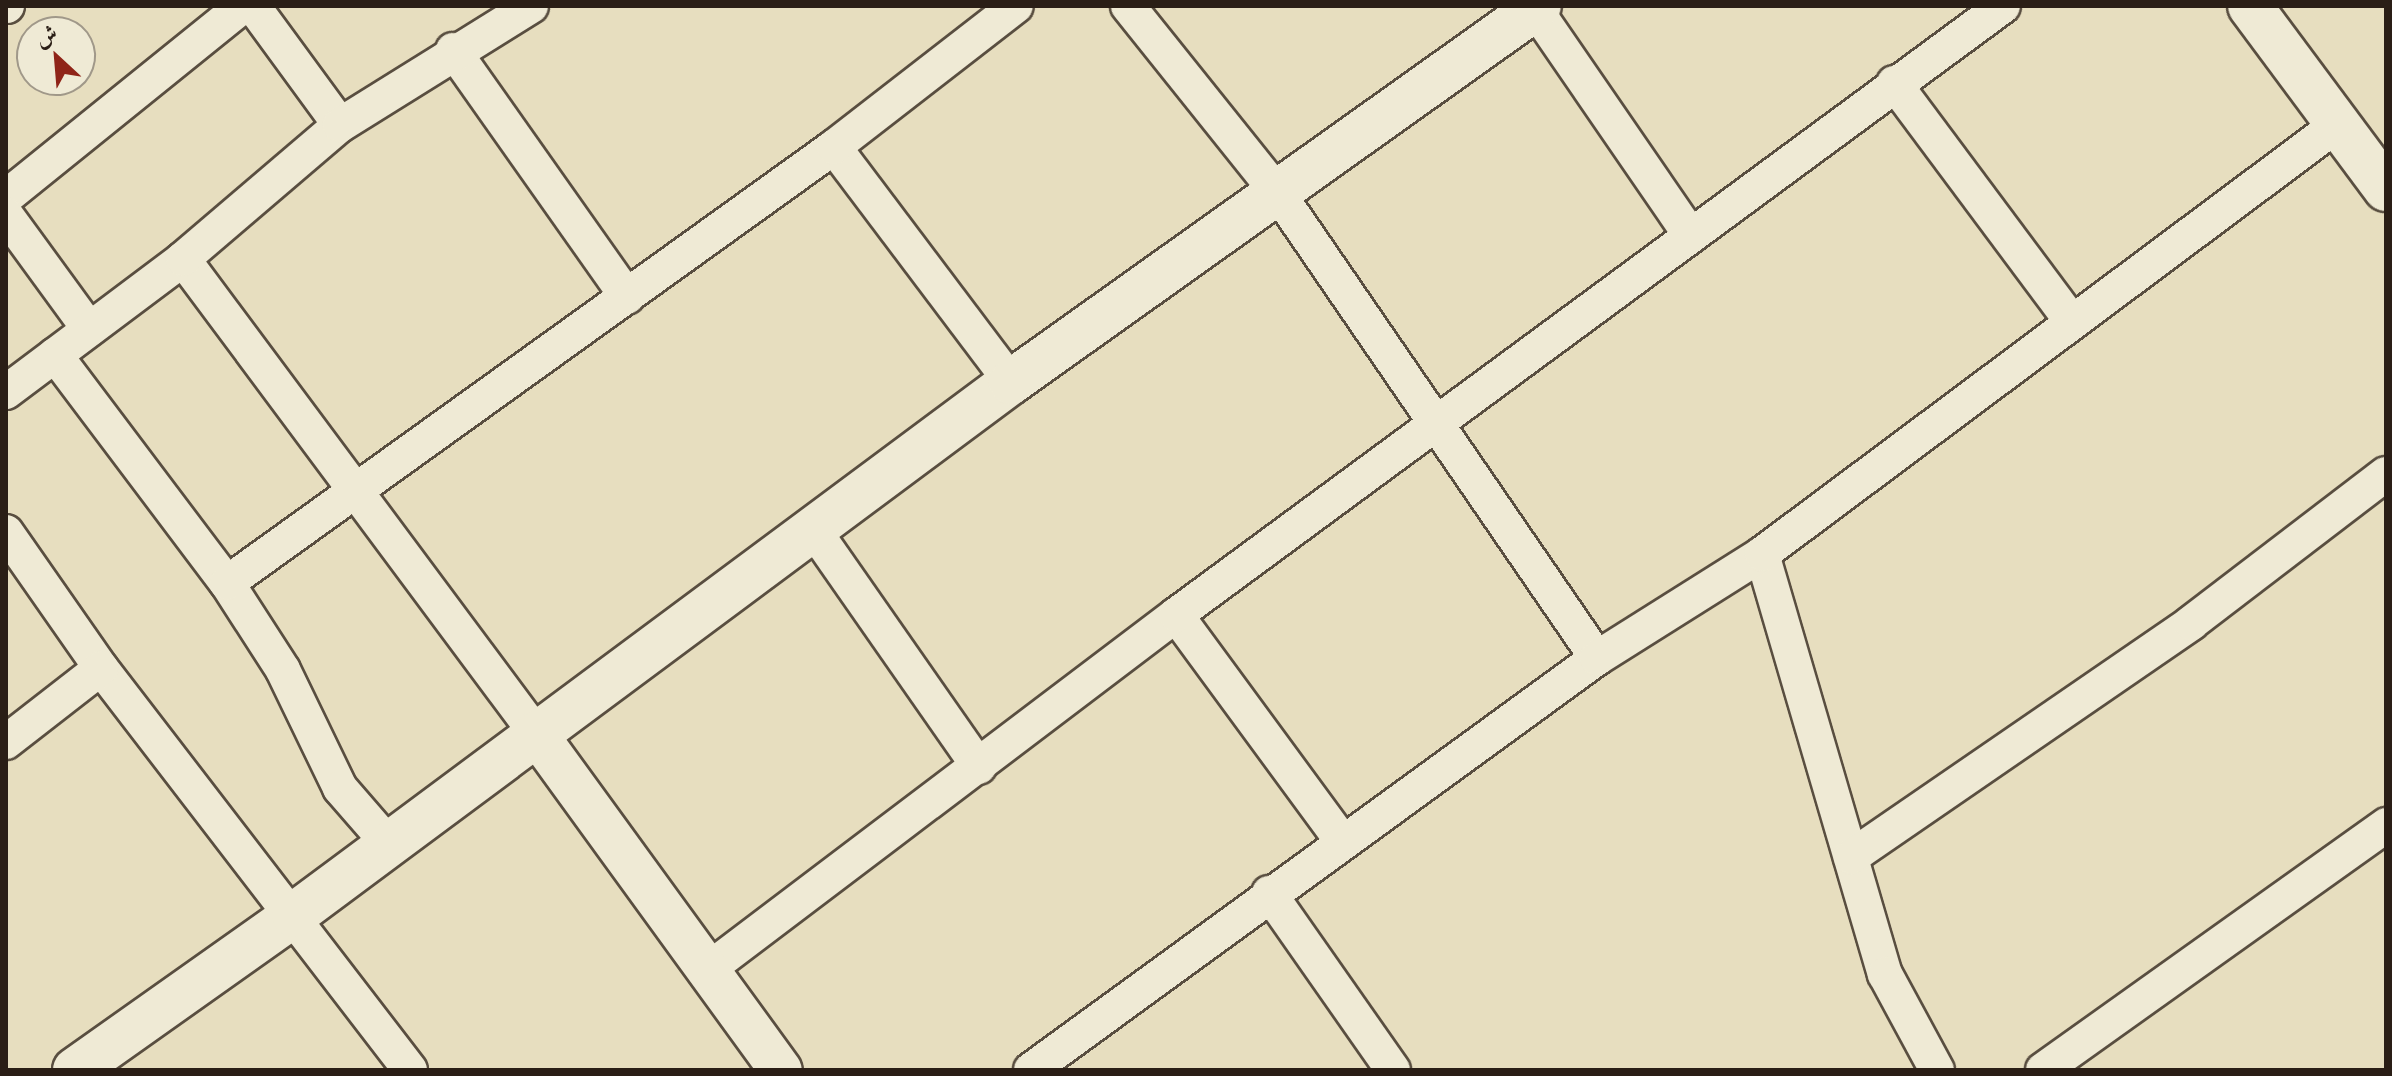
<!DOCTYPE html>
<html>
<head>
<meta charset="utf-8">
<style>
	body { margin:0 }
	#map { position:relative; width:2392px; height:1076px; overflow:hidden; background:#e7debf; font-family:"Libre Caslon Text",Amiri,serif }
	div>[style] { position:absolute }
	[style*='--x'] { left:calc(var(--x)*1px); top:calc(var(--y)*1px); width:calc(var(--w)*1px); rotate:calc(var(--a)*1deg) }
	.roads { filter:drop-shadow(2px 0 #594e40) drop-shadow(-2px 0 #594e40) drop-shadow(0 2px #594e40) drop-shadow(0 -2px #594e40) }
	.minor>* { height:34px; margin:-17px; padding:0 17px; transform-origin:17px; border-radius:17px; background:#efead5 }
	.tertiary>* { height:42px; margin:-21px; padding:0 21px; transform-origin:21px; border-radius:21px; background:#efead5 }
	.secondary>* { height:44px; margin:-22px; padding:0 22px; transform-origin:22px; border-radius:22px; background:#efead5 }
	span { translate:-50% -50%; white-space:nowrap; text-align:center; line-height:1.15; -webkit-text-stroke:7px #efead5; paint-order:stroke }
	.frame { position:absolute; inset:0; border:8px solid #2a1e16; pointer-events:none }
	.north { position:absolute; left:16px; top:16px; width:80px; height:80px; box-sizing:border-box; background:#efead5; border:2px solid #a09889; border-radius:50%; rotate:334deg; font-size:22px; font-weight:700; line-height:32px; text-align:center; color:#2a1e16 }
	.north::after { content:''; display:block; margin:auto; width:28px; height:36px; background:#8f2418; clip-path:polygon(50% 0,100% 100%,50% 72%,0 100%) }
</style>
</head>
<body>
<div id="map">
	<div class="roads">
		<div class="minor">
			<i style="--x:6;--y:6;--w:1;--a:0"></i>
			<i style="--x:253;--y:6;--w:147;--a:53.8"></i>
			<i style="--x:1128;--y:6;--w:240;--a:51.3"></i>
			<i style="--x:1278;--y:193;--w:564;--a:55.55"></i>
			<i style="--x:1535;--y:9;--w:275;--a:55.5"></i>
			<i style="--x:453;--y:50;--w:302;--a:54.8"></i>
			<i style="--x:1894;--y:83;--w:298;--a:53.3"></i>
			<i style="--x:834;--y:147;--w:294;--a:53"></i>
			<i style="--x:6;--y:197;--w:304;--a:-38.9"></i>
			<i style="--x:6;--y:215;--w:141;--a:53.9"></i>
			<i style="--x:183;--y:259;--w:590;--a:53.34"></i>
			<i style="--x:55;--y:355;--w:286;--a:53"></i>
			<i style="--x:227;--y:583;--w:103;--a:57.2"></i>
			<i style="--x:283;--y:670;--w:131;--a:64.2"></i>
			<i style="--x:340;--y:788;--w:72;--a:49"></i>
			<i style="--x:6;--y:392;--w:221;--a:-36.9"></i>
			<i style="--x:183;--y:259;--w:206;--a:-40.5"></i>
			<i style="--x:340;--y:125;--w:225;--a:-31.9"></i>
			<i style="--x:813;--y:529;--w:290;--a:55.1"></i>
			<i style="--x:6;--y:532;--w:166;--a:55.1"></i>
			<i style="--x:101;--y:668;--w:507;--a:52.45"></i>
			<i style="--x:1762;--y:554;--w:438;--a:73.7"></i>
			<i style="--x:1885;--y:974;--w:109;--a:61.6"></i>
			<i style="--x:227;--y:583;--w:747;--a:-35.69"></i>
			<i style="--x:834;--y:147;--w:230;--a:-37.8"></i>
			<i style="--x:1176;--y:615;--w:279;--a:53.7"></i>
			<i style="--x:6;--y:742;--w:120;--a:-37.9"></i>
			<i style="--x:1851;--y:857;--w:413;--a:-34.5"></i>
			<i style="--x:2191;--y:623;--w:245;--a:-37.4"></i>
			<i style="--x:1269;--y:893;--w:216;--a:55"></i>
			<i style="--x:706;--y:971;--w:590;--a:-37.14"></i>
			<i style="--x:1176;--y:615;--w:1027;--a:-36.37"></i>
			<i style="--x:1031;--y:1070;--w:700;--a:-36.05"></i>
			<i style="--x:1597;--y:658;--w:195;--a:-32.2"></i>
			<i style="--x:1762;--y:554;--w:717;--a:-36.73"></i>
			<i style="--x:2043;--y:1070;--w:422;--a:-35.5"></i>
		</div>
		<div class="tertiary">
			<i style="--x:535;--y:732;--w:418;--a:54"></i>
		</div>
		<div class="secondary">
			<i style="--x:2250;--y:6;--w:228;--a:53.4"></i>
			<i style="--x:75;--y:1070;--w:268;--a:-35.3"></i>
			<i style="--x:294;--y:915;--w:893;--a:-36.63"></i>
			<i style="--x:1011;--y:382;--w:648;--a:-35.46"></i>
		</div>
	</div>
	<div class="frame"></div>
	<div class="north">ش</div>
</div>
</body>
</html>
